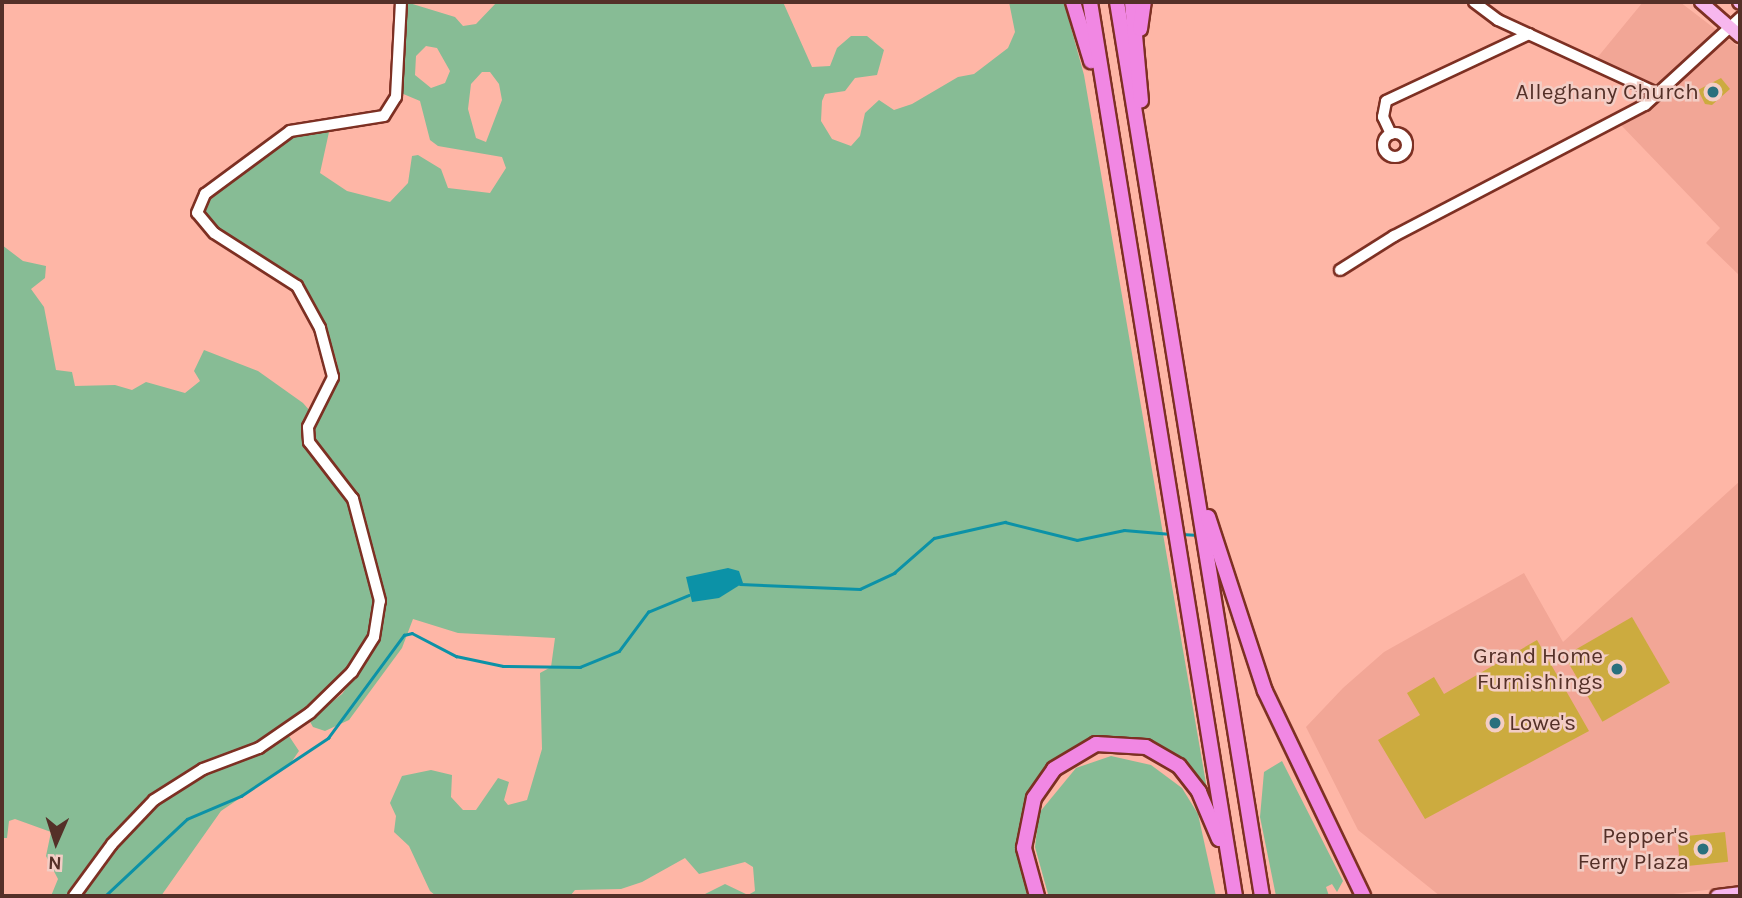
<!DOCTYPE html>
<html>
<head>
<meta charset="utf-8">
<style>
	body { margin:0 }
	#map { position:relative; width:1742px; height:898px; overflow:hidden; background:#feb6a6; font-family:Karla,sans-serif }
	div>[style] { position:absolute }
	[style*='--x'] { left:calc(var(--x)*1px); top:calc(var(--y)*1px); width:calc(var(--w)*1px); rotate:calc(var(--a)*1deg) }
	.built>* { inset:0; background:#f2a696 }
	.green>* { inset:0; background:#87bc95 }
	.water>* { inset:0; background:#0c92a7 }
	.stream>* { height:2.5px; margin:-1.25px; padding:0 1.25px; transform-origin:1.25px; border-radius:1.25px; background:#0c92a7 }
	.building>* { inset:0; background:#ccab3f; transform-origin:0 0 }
	.roads { filter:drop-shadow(2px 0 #7d3023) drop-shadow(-2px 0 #7d3023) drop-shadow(0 2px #7d3023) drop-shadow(0 -2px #7d3023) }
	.minor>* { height:10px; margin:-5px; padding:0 5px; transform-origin:5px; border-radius:5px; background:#fff }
	.minor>.ring { margin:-5px; padding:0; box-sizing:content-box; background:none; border:10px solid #fff; border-radius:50% }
	.major>* { height:12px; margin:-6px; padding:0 6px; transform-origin:6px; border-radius:6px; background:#f7b7ee }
	.highway>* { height:14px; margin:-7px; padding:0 7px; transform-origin:7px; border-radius:7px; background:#f187e3 }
	.dots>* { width:19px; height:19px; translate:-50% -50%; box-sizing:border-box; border:4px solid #f3cdc5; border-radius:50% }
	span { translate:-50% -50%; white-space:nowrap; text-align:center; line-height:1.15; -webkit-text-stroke:5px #f3cdc5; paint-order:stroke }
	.poi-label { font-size:23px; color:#543028 }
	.right { translate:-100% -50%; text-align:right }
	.left { translate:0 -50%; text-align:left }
	.frame { position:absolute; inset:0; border:4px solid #543028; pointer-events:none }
	.north { position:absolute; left:21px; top:807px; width:70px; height:70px; -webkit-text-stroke:5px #f3cdc5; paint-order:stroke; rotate:183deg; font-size:19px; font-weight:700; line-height:28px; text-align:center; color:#543028 }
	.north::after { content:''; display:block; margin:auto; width:24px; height:32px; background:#543028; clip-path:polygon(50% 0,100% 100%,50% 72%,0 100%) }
</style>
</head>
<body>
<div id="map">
	<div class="built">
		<i style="clip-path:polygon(1643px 2px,1680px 2px,1740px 48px,1740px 276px,1706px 243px,1720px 228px,1619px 123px,1665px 96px,1655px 84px,1597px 58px)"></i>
		<i style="clip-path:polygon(1740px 481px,1740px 886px,1656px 896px,1440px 896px,1358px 830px,1306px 727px,1343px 688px,1384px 652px,1524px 573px,1563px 642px)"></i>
	</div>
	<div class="green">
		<i style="clip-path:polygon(evenodd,406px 2px,455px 17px,463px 26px,476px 24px,497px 2px,783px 2px,812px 67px,830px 66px,837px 48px,851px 36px,867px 36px,884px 50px,877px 75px,855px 78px,845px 91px,825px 94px,822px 101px,821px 121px,832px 139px,851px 146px,860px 136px,865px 113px,879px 100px,894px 110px,912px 104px,958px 77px,974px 74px,1008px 48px,1015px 32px,1009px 2px,1064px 2px,1084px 75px,1209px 801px,1170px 757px,1095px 743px,1030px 794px,1018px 846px,1029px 896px,701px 896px,725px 884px,748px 895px,755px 891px,753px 867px,745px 862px,699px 874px,685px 858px,642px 882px,621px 889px,575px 890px,570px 896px,436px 896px,430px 891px,409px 846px,394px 832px,396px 816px,390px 803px,402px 776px,431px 770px,452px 775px,451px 797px,463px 810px,476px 810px,498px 778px,509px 782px,504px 800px,508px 805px,527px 800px,542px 749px,540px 673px,551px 667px,555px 638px,458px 633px,413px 619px,402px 648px,349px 720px,325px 731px,313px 727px,309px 720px,342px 694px,372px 652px,384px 620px,382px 588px,360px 506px,315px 444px,314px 425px,337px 385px,337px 362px,318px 311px,294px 277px,211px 225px,203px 209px,207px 199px,289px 137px,324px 127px,329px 132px,320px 173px,347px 191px,390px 202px,408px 183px,412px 156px,418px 155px,441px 169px,448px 188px,490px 193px,506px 168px,502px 157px,438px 146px,430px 140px,420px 101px,401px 93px,400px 38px,406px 2px,426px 46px,437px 48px,450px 71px,445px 83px,431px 88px,415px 75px,416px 56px,426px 46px,406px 2px,482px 72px,490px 72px,499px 84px,502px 100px,486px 142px,476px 138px,468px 109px,471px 84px,482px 72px)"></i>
		<i style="clip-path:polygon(2px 245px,23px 261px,46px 266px,45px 278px,31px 289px,44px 307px,56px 370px,72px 372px,75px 386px,115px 385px,132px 390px,146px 382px,185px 393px,200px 381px,194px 371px,204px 350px,258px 371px,303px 403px,310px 411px,308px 447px,349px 499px,376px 593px,375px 626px,359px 658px,331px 690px,253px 746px,202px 766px,153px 797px,69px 896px,51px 896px,58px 879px,46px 856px,51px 832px,15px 819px,9px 821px,7px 838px,2px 838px)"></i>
		<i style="clip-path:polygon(287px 733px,299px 751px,290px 764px,221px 811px,161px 896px,78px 896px,119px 841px,170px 794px)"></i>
		<i style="clip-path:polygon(1111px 756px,1151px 765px,1182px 788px,1198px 814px,1216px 896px,1048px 894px,1035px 847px,1039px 813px,1076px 768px)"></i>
		<i style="clip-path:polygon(1282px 761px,1343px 881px,1337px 892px,1332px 884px,1326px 887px,1329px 896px,1276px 896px,1260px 817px,1264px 772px)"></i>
	</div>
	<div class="water">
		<i style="clip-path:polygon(728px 568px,739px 571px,743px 583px,719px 598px,692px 602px,686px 577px)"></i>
	</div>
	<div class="stream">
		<i style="--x:1181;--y:534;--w:18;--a:3"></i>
		<i style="--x:740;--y:584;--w:120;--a:2.4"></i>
		<i style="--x:860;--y:589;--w:38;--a:-25"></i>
		<i style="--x:894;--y:573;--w:53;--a:-41.2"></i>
		<i style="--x:934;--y:538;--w:73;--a:-12.7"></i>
		<i style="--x:1005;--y:522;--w:74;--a:14"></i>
		<i style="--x:1077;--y:540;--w:48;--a:-12"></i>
		<i style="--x:1124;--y:530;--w:47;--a:4.9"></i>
		<i style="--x:105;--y:896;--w:112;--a:-43.2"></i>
		<i style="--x:187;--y:819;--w:59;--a:-23.1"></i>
		<i style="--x:241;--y:796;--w:105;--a:-33.7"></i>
		<i style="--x:328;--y:738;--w:128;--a:-53.6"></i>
		<i style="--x:404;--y:635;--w:8;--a:-14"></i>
		<i style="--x:412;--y:633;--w:50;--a:27.6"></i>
		<i style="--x:456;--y:656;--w:48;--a:12"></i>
		<i style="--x:503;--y:666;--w:77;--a:0.7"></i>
		<i style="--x:580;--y:667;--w:42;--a:-22.3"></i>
		<i style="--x:619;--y:651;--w:49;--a:-53.4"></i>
		<i style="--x:648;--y:612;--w:44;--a:-22.5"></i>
	</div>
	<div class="building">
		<i style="clip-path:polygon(1721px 78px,1730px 89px,1712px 105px,1705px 104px,1698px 90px)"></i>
		<i style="left:1632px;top:617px;width:76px;height:78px;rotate:60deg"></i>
		<i style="clip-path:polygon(1537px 640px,1589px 731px,1425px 819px,1378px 740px,1420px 715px,1407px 693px,1434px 677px,1444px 694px)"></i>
		<i style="left:1725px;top:832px;width:30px;height:48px;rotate:84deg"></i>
	</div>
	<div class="roads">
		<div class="minor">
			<i style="--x:1474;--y:2;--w:30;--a:37"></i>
			<i style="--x:1498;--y:20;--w:177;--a:24.7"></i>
			<i class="ring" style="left:1383px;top:133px;width:14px;height:14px"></i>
			<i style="--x:1391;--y:134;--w:19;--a:-115"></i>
			<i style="--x:1383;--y:117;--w:16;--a:-79"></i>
			<i style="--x:1386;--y:101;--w:158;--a:-25.1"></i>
			<i style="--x:1340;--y:270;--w:64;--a:-32.2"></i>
			<i style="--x:1394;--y:236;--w:283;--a:-27.6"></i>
			<i style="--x:1645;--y:105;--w:129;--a:-42.5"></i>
			<i style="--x:74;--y:896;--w:64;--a:-53.8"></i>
			<i style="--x:112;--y:844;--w:61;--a:-46.3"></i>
			<i style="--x:154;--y:800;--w:58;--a:-32.3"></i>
			<i style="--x:203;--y:769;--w:60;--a:-20.6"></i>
			<i style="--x:259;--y:748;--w:62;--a:-34.5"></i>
			<i style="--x:310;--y:713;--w:59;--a:-44.3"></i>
			<i style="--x:352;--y:672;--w:41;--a:-57.8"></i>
			<i style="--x:374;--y:637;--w:36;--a:-81"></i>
			<i style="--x:380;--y:601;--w:106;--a:-104.8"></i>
			<i style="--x:353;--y:499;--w:72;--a:-127.7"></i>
			<i style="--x:309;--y:442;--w:15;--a:-94"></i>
			<i style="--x:308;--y:427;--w:56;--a:-63.4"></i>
			<i style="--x:333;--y:377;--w:51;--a:-104.9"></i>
			<i style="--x:320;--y:328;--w:48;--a:-118.7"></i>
			<i style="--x:297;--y:286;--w:98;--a:-147.4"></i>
			<i style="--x:214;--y:233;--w:26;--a:-130"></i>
			<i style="--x:197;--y:213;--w:21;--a:-67"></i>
			<i style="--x:205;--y:194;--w:106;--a:-36.5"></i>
			<i style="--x:290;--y:131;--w:95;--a:-9.1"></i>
			<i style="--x:384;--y:116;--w:22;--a:-58"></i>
			<i style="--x:396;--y:97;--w:95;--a:-87"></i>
		</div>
		<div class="major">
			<i style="--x:1701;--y:2;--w:52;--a:41.1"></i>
			<i style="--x:1739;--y:2;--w:1;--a:45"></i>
			<i style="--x:1717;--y:896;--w:23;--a:-7"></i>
		</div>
		<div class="highway">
			<i style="--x:1073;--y:2;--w:62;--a:73"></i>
			<i style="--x:1090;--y:2;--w:906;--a:80.79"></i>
			<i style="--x:1117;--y:2;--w:906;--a:80.79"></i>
			<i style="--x:1132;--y:2;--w:99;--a:84.8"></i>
			<i style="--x:1140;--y:29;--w:27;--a:-82"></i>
			<i style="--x:1208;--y:517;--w:183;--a:71.9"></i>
			<i style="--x:1265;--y:691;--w:227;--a:64.4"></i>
			<i style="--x:1037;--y:896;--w:50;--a:-105.2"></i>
			<i style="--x:1024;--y:848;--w:51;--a:-78.7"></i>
			<i style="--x:1034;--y:798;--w:35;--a:-55"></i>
			<i style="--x:1054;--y:769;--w:49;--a:-30.8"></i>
			<i style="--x:1096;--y:744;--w:50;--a:3.4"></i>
			<i style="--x:1146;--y:747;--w:38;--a:30"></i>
			<i style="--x:1179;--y:766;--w:33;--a:52"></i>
			<i style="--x:1199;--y:792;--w:51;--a:66.9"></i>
		</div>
	</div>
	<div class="dots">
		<i style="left:1713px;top:92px;background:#29707d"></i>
		<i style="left:1617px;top:669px;background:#29707d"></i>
		<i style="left:1495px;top:723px;background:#29707d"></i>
		<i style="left:1703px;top:849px;background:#29707d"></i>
	</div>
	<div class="poi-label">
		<span class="right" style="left:1699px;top:92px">Alleghany Church</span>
		<span class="right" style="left:1603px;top:669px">Grand Home<br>Furnishings</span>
		<span class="left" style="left:1509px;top:723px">Lowe's</span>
		<span class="right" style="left:1689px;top:849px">Pepper's<br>Ferry Plaza</span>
	</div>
	<div class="frame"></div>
	<div class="north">N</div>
</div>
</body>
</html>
